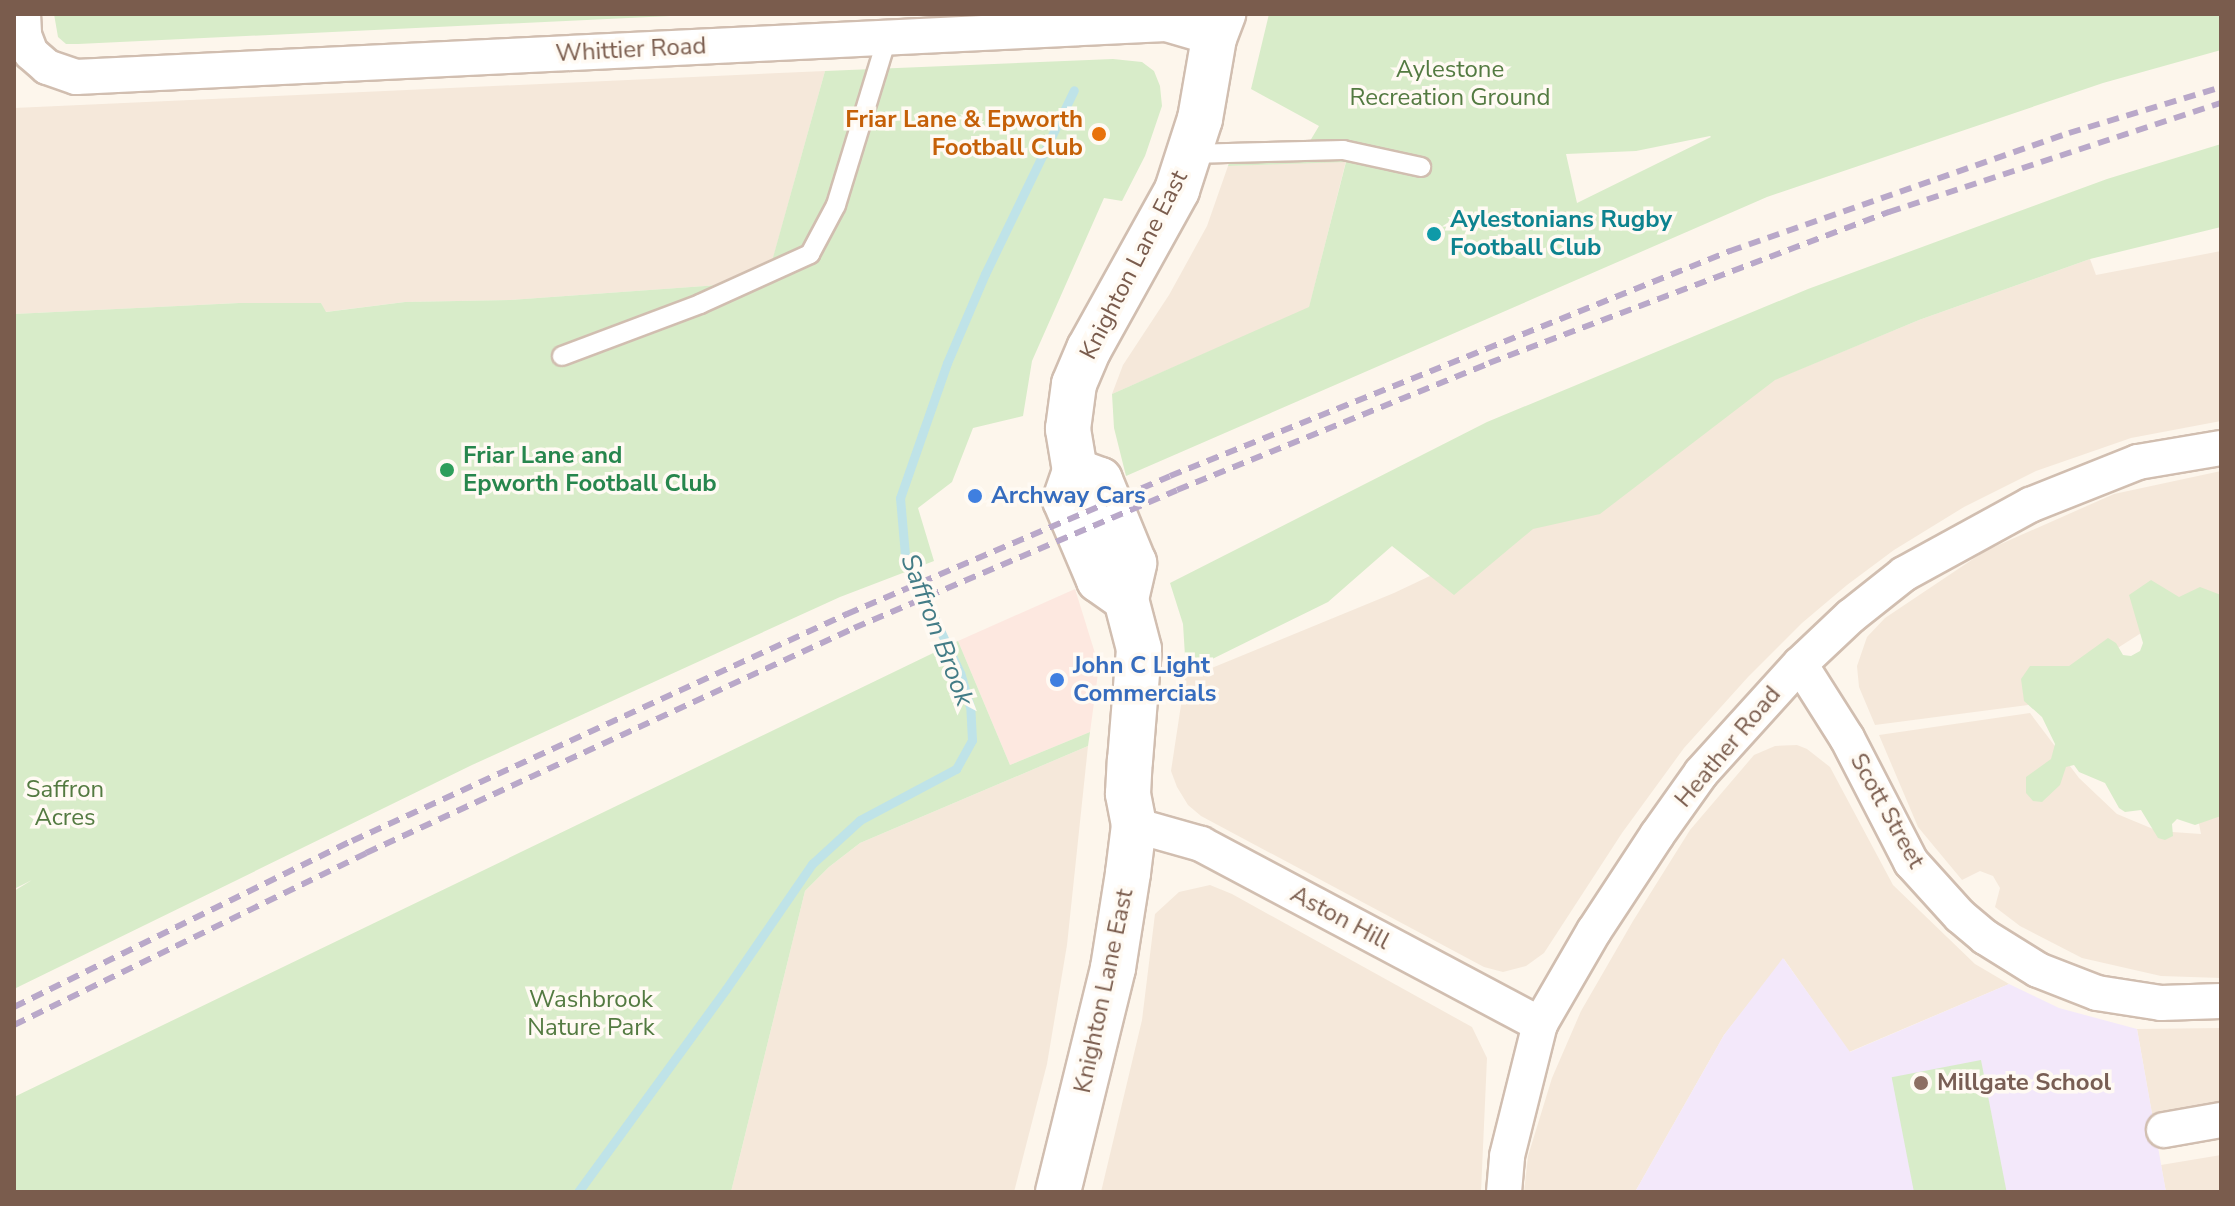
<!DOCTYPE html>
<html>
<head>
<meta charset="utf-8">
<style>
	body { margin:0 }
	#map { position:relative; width:2235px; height:1206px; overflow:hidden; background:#fdf6ec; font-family:"Nunito Sans",sans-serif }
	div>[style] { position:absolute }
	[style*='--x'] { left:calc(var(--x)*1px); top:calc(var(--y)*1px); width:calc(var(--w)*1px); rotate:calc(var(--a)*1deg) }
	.residential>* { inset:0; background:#f5e8da }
	.commercial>* { inset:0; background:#fde8e0 }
	.education>* { inset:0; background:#f3e8fa }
	.green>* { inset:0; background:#d8ecc9; transform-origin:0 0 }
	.stream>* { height:9px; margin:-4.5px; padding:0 4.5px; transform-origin:4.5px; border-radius:4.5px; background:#bfe3e8 }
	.roads { filter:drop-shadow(2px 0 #d1beb0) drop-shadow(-2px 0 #d1beb0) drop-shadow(0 2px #d1beb0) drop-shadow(0 -2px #d1beb0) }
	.service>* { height:18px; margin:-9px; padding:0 9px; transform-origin:9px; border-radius:9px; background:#fff }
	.minor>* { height:34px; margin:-17px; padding:0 17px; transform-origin:17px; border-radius:17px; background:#fff }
	.tertiary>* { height:44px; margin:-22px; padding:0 22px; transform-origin:22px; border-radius:22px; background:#fff }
	.rail>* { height:6px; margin-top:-3px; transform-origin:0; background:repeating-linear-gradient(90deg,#b9a8c9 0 12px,transparent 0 20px) }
	.dots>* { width:22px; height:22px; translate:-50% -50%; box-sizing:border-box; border:4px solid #fffaf3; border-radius:50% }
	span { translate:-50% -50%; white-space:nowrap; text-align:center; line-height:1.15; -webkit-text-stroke:7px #fffaf3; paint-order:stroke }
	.street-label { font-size:24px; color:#7a5c4d }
	.park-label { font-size:24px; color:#537a41 }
	.food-label { font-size:24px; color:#c56008; font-weight:700 }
	.right { translate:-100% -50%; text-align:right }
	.culture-label { font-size:24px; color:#0d838f; font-weight:700 }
	.left { translate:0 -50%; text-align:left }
	.leisure-label { font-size:24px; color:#27864d; font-weight:700 }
	.shop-label { font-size:24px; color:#366cbe; font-weight:700 }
	.education-label { font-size:24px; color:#785e54; font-weight:700 }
	.water-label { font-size:26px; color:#437c86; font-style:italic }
	.frame { position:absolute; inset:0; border:16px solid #7a5c4d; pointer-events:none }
</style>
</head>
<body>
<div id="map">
	<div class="residential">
		<i style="clip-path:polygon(825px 71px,772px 262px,719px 285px,510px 300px,405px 302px,325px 312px,321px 303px,239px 303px,14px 314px,14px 108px)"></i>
		<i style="clip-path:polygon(1346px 161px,1309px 308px,1112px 394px,1123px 365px,1169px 295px,1207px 226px,1228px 166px)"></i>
		<i style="clip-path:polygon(2221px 251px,2221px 421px,2131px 438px,2036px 471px,1964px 507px,1894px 550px,1847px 585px,1802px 623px,1748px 677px,1684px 748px,1622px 833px,1544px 953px,1526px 966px,1503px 972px,1484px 967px,1201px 816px,1188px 805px,1177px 787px,1171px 771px,1186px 672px,1202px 672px,1394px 593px,1605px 493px,1774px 380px,1919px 320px,2090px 259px,2096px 275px)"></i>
		<i style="clip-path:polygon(2221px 471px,2221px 978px,2161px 976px,2082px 958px,2020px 926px,1995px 907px,2000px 888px,1993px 876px,1980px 871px,1962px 880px,1918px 827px,1879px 735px,2030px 713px,2079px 778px,2117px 814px,2158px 831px,2201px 834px,2160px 621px,2028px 705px,1875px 725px,1859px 687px,1857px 666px,1867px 637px,1885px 618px,1985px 551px,2114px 494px)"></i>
		<i style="clip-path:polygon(1797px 745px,1807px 749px,1830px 767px,1893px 885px,1975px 964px,2009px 984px,1849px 1052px,1784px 959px,1724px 1035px,1635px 1192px,1524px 1192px,1528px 1156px,1552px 1078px,1581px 1011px,1633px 921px,1690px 830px,1754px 755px,1775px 746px)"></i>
		<i style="clip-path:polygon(1088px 746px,1067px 945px,1047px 1064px,1014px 1192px,731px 1192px,805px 891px,829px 867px,860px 843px)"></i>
		<i style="clip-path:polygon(1210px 885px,1232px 894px,1472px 1027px,1487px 1058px,1481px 1192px,1101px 1192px,1142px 1020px,1155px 914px,1179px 892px)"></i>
		<i style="clip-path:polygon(2221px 1028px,2221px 1104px,2152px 1114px,2137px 1029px)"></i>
		<i style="clip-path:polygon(2221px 1155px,2221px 1192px,2166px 1192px,2161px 1165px)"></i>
	</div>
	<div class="commercial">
		<i style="clip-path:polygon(1075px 589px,1099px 666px,1090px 732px,1010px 765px,958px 641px)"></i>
	</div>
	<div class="education">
		<i style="clip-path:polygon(1783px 958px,1850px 1052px,2009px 984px,2059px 1008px,2137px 1029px,2166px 1192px,1635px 1192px,1724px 1035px)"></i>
	</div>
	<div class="green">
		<i style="clip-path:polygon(54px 14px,712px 14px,78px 44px,66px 44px,58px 37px)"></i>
		<i style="clip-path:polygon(evenodd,1269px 14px,2221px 14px,2221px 50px,2103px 83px,1767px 197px,1126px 476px,1114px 428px,1112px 394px,1309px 307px,1346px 162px,1228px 166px,1236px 144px,1310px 141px,1319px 126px,1251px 89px,1269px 14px,1710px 136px,1711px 137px,1577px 203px,1566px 154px,1636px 151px,1710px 136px)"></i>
		<i style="clip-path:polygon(1113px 59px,1142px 62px,1154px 71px,1160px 86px,1162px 106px,1145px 156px,1122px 201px,1104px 198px,1032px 361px,1023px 416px,973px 428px,952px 482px,918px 508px,934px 561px,840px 597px,472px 765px,14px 989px,14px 891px,32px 880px,14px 889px,14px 314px,239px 303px,321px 303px,326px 312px,405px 302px,510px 300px,719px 285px,772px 261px,825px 71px)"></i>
		<i style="clip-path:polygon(2221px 144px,2221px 227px,2090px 259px,1919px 320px,1775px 380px,1600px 514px,1533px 529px,1454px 595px,1392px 546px,1328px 602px,1186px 672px,1183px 624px,1170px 583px,1487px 422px,1808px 289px,2107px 179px)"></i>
		<i style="clip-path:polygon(2151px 580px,2179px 597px,2200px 587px,2221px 595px,2221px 816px,2195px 825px,2177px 819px,2172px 824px,2173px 836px,2165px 840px,2158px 838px,2141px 810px,2125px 812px,2119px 808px,2105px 783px,2079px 772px,2074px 765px,2066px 767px,2060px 785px,2042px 802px,2033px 801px,2026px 793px,2026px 777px,2051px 759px,2055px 744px,2042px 717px,2024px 701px,2021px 679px,2030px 666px,2069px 666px,2108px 638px,2116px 643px,2123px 655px,2131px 656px,2140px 651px,2143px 643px,2129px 595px)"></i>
		<i style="clip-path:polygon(958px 641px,1010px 765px,1090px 732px,1088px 746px,860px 843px,829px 867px,805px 891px,731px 1192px,14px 1192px,14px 1097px)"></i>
		<i style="left:1981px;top:1060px;width:135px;height:91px;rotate:79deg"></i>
	</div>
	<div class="stream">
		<i style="--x:578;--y:1192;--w:251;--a:-53.9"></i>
		<i style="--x:726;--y:989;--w:152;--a:-55.5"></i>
		<i style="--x:812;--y:864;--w:65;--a:-42.5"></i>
		<i style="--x:860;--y:820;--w:109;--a:-28"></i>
		<i style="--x:956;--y:769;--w:33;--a:-61"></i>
		<i style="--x:972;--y:740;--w:33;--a:-93"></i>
		<i style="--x:970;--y:707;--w:35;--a:-106"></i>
		<i style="--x:960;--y:673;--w:130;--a:-115"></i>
		<i style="--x:905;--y:555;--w:57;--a:-95"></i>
		<i style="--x:900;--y:498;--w:143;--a:-70.8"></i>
		<i style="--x:947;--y:363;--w:97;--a:-66.9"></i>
		<i style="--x:985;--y:274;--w:204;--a:-64.2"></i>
	</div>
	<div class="roads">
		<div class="service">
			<i style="--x:1190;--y:154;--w:153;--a:-1.5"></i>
			<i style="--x:1343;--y:150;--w:80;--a:12.3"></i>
			<i style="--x:562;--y:356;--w:147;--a:-20.6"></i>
			<i style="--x:700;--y:304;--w:121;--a:-24.4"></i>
			<i style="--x:810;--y:254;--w:55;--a:-62"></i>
			<i style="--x:836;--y:205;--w:175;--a:-73"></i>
		</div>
		<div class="minor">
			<i style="--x:23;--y:14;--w:21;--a:87"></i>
			<i style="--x:24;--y:35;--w:19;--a:69"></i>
			<i style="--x:31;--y:53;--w:21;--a:41"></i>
			<i style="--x:47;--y:67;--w:31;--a:19"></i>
			<i style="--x:76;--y:77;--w:1091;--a:-2.78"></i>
			<i style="--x:1166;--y:24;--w:50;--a:16.3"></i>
			<i style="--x:1800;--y:664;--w:88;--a:57.6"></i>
			<i style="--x:1847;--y:738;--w:140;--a:62.7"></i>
			<i style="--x:1911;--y:862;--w:73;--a:47.8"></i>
			<i style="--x:1960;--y:916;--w:33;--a:40"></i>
			<i style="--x:1985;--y:937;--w:62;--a:31.9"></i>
			<i style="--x:2038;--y:970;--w:63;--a:21.3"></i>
			<i style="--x:2097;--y:993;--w:65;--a:8.9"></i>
			<i style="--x:2161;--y:1003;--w:60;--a:-1.9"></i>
			<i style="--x:1134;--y:825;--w:70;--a:15.8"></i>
			<i style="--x:1201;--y:844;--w:384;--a:28"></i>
			<i style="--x:2164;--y:1130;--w:58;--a:-10"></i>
			<i style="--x:1504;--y:1192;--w:36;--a:-85"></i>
			<i style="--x:1507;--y:1156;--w:136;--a:-76"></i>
			<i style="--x:1540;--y:1024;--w:108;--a:-59.9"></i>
			<i style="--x:1594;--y:931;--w:115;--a:-56.7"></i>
			<i style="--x:1657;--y:835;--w:76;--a:-54.6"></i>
			<i style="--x:1701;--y:773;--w:147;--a:-47.8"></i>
			<i style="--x:1800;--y:664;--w:70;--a:-43.3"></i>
			<i style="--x:1851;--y:616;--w:68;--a:-38.4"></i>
			<i style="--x:1904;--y:574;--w:144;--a:-28.7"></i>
			<i style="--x:2030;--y:505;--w:116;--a:-21.7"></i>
			<i style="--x:2138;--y:462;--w:84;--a:-9.6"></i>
		</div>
		<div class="tertiary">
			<i style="--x:1126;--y:599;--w:33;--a:-145"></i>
			<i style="--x:1099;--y:580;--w:87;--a:-113"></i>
			<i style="--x:1065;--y:500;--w:31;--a:-71"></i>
			<i style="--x:1075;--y:471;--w:43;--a:-99.5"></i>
			<i style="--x:1068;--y:429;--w:45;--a:-82.4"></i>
			<i style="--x:1074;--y:384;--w:38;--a:-67"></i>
			<i style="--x:1089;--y:349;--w:182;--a:-61"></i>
			<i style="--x:1177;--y:190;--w:75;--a:-72.1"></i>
			<i style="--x:1200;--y:119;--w:82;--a:-80.2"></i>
			<i style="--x:1214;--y:38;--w:26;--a:-69"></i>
			<i style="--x:1058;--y:1192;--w:231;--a:-76.2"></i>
			<i style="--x:1113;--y:968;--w:96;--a:-81"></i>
			<i style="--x:1128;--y:873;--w:48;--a:-82.9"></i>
			<i style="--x:1134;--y:825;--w:32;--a:-101"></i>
			<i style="--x:1128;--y:794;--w:33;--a:-87"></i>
			<i style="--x:1130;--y:761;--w:112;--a:-85.4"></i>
			<i style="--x:1139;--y:649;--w:52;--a:-104.6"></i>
			<i style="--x:1126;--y:599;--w:37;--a:-77"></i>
			<i style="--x:1134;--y:563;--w:90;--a:-112.3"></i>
			<i style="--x:1100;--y:480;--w:27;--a:-160"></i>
		</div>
	</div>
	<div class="rail">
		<i style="--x:14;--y:1007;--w:377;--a:-26.2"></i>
		<i style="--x:352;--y:841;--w:545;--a:-24.64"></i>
		<i style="--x:847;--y:614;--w:351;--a:-23.1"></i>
		<i style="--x:1170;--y:476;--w:604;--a:-21.89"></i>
		<i style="--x:1730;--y:251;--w:359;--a:-19.2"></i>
		<i style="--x:2069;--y:133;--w:159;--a:-16.8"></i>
		<i style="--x:14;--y:1025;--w:392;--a:-26"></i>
		<i style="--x:366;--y:853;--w:537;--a:-24.75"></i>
		<i style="--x:854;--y:628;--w:351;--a:-23.1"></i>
		<i style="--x:1177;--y:490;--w:337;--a:-22.1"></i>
		<i style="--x:1489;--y:363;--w:428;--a:-20.7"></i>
		<i style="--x:1889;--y:212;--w:349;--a:-18.2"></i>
	</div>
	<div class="dots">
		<i style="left:1099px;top:134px;background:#e8710a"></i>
		<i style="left:1434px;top:234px;background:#0f9aa8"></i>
		<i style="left:447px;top:470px;background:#2e9e5b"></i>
		<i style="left:975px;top:496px;background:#3f7fe0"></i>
		<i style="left:1057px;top:680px;background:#3f7fe0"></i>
		<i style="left:1921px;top:1083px;background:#8d6e63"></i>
	</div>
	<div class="street-label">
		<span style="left:631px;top:50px;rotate:-3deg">Whittier Road</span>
		<span style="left:1134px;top:265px;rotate:-63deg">Knighton Lane East</span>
		<span style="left:1728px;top:747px;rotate:-50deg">Heather Road</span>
		<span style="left:1887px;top:811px;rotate:61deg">Scott Street</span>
		<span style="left:1340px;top:918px;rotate:28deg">Aston Hill</span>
		<span style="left:1104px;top:991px;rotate:-78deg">Knighton Lane East</span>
	</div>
	<div class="park-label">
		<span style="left:1450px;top:84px">Aylestone<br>Recreation Ground</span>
		<span style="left:65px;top:804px">Saffron<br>Acres</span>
		<span style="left:591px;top:1014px">Washbrook<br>Nature Park</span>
	</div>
	<div class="food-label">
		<span class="right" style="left:1083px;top:134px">Friar Lane &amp; Epworth<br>Football Club</span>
	</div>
	<div class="culture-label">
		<span class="left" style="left:1450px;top:234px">Aylestonians Rugby<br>Football Club</span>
	</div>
	<div class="leisure-label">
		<span class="left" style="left:463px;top:470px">Friar Lane and<br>Epworth Football Club</span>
	</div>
	<div class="shop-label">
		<span class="left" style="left:991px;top:496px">Archway Cars</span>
		<span class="left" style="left:1073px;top:680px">John C Light<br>Commercials</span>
	</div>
	<div class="education-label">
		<span class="left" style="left:1937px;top:1083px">Millgate School</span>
	</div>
	<div class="water-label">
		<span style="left:937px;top:630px;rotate:69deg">Saffron Brook</span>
	</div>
	<div class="frame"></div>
</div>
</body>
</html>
